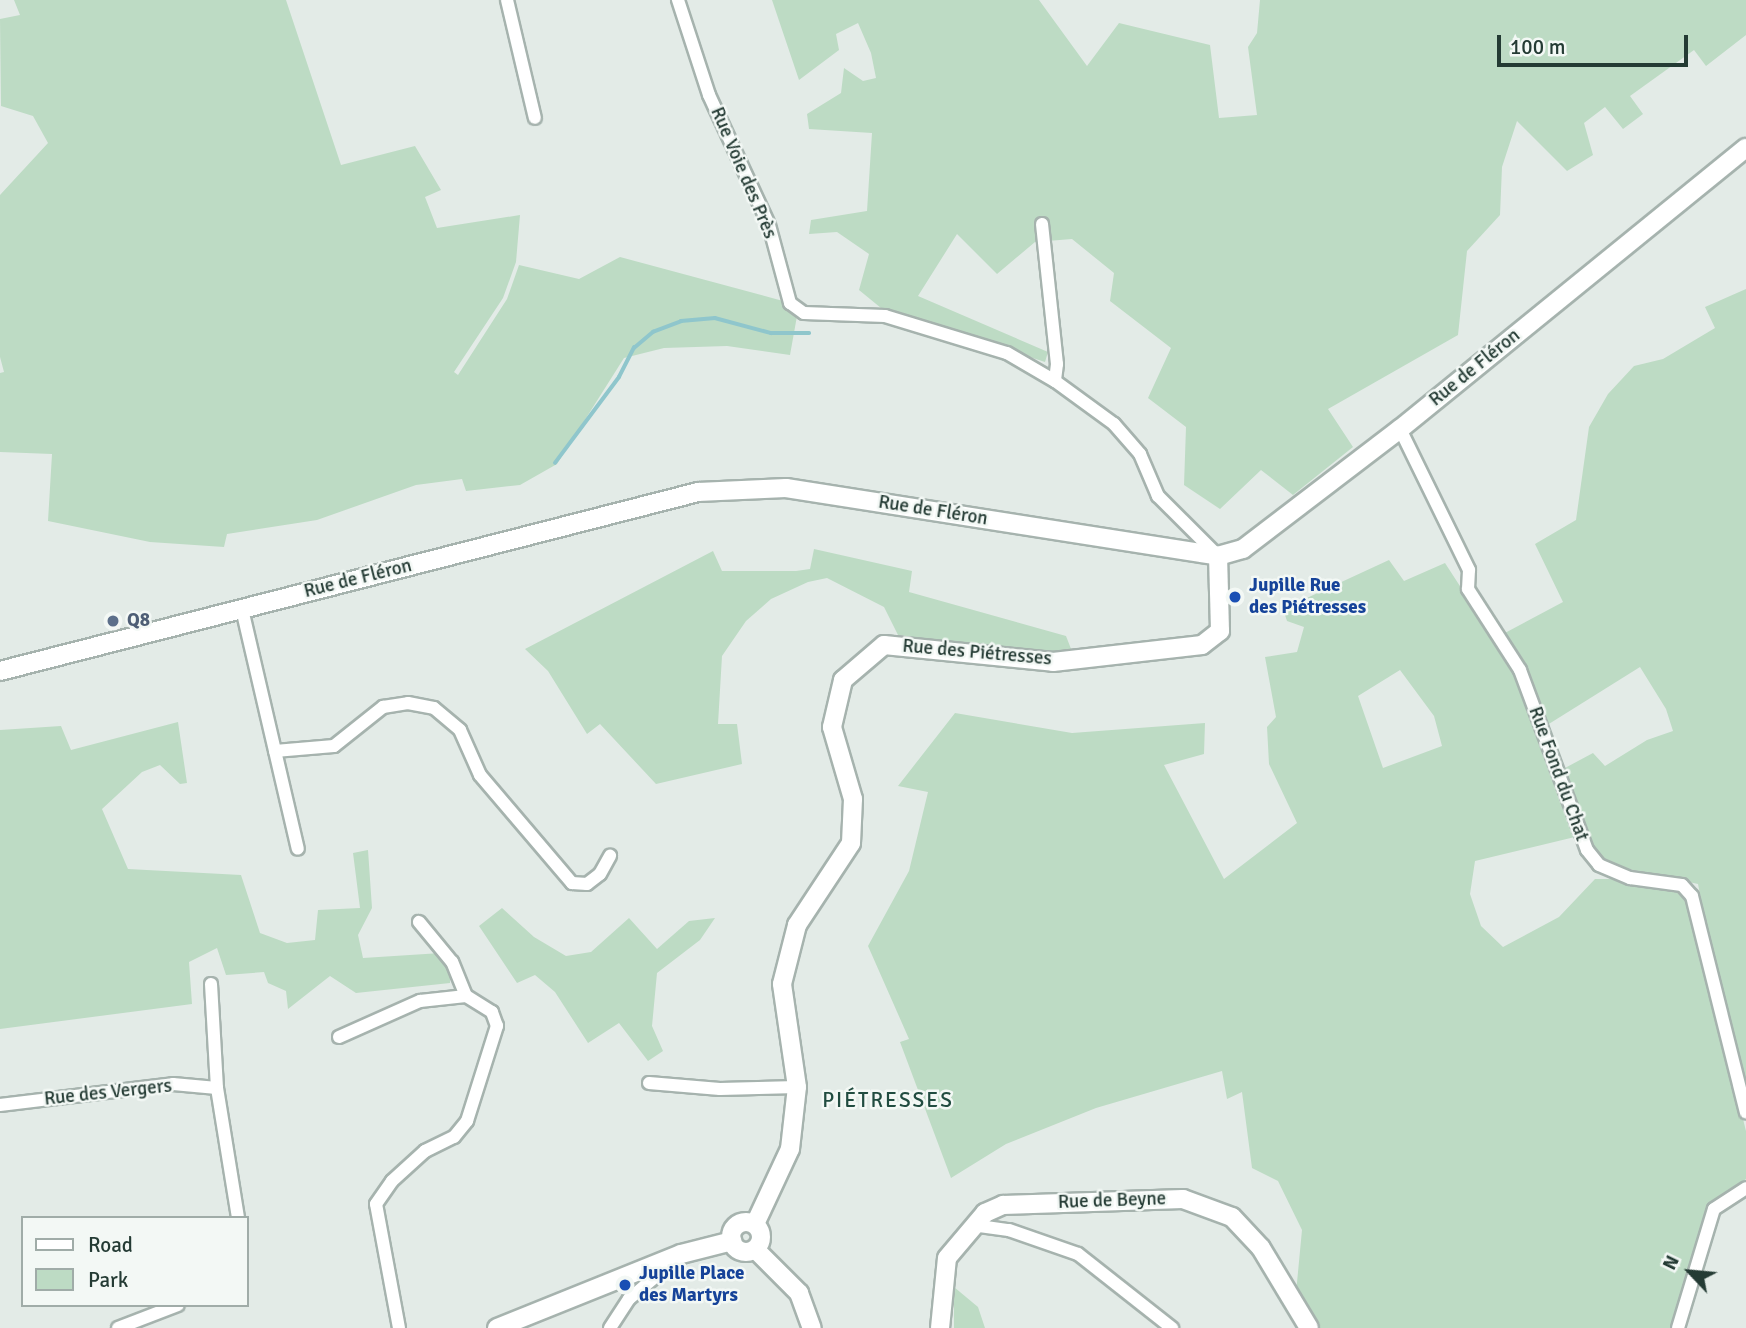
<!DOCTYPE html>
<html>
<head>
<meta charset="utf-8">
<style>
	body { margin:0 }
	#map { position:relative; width:1746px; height:1328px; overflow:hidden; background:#e3ebe7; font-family:Signika,sans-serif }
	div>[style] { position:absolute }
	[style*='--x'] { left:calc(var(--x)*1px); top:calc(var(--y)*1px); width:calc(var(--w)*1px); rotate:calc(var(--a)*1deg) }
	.green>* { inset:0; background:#bddbc4 }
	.stream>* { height:3.5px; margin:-1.75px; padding:0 1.75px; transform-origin:1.75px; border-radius:1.75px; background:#8fc6cc }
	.roads { filter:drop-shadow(2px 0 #a6b3ae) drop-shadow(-2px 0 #a6b3ae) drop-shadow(0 2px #a6b3ae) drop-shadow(0 -2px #a6b3ae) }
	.street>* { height:12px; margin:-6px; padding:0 6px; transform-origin:6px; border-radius:6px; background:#fff }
	.secondary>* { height:18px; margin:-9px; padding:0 9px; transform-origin:9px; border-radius:9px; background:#fff }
	.secondary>.ring { margin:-9px; padding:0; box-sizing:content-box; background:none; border:18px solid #fff; border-radius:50% }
	.dots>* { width:19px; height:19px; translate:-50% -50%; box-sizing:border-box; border:4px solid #f3f8f5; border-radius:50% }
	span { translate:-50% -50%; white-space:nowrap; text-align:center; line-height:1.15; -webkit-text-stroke:5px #f3f8f5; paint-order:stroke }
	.street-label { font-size:19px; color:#243b34 }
	.transit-label { font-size:19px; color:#164399; font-weight:700 }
	.left { translate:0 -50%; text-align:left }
	.service-label { font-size:19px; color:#4e5e75; font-weight:700 }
	.neighbourhood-label { font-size:21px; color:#214c40; letter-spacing:2px }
	.legend { position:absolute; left:21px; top:1216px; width:228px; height:91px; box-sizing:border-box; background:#f3f8f5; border:2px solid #a0aca8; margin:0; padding:9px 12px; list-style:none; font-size:21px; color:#243b34 }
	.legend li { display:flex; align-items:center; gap:14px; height:35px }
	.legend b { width:35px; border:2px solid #a0aca8 }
	.north { position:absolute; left:1655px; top:1237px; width:70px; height:70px; -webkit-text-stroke:5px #f3f8f5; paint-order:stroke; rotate:296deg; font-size:19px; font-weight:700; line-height:28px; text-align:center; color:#243b34 }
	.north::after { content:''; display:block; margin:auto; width:24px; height:32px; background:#243b34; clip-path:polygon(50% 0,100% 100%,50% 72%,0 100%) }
	.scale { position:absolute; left:1497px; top:35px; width:191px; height:32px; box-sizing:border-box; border:4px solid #243b34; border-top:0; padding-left:9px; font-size:21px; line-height:24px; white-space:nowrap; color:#243b34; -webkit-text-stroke:5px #f3f8f5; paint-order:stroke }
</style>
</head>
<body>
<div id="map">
	<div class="green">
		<i style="clip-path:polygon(14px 0,286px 0,341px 165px,415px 146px,441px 190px,425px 197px,437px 228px,520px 215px,516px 262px,503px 298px,454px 372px,458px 375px,507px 299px,519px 265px,579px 279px,620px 257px,783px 301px,797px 316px,790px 355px,727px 346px,664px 348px,624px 358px,557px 464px,520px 485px,466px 491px,462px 479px,416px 485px,317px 520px,227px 534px,224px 547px,150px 542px,48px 521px,52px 454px,0 452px,0 373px,4px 372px,0 357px,0 195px,48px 143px,33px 116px,1px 106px,0 19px,20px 15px)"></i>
		<i style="clip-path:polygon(772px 0,1039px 0,1087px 66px,1119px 23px,1210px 45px,1219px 118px,1257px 115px,1248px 47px,1257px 33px,1260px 0,1746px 0,1746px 35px,1706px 66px,1694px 50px,1630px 96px,1643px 114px,1623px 129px,1605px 107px,1584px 123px,1593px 155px,1567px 171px,1517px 121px,1502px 167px,1500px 215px,1467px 251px,1458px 335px,1328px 409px,1353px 447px,1293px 495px,1261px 470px,1220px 509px,1184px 485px,1186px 427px,1148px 398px,1171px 348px,1110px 301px,1114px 273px,1072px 239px,1035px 242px,997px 274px,957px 234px,918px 296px,1048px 352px,1045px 362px,881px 308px,859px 290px,869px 254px,837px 232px,809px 234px,811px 220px,867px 211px,872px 133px,809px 129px,807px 114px,841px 93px,844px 68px,863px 81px,876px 78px,871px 53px,858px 23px,836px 34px,839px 50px,799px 80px)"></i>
		<i style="clip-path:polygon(1746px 289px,1746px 1090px,1722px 1008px,1698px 884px,1619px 867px,1602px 859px,1584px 830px,1565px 768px,1593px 753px,1605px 766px,1647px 740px,1673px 731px,1666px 709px,1640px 667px,1544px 727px,1503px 634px,1563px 602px,1535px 544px,1576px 520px,1589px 427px,1608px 394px,1634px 366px,1663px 359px,1715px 328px,1705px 307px)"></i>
		<i style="clip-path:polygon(814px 549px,912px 571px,909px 592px,1066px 636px,1073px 654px,1028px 653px,898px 635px,884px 607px,827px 578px,808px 582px,771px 599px,746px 621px,722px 656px,718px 724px,737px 724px,742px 764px,656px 784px,600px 724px,587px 734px,548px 671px,525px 649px,713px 551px,722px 571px,796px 571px,810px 569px)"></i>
		<i style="clip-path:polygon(evenodd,1389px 560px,1404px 581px,1445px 563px,1515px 671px,1579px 836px,1475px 861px,1470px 894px,1481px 926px,1503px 947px,1559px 917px,1595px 879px,1622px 879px,1679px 892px,1691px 910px,1746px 1131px,1746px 1179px,1705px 1212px,1671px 1328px,1316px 1328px,1296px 1293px,1302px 1230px,1278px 1181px,1252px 1168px,1242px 1092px,1227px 1099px,1222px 1071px,1096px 1108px,1006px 1144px,951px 1178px,900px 1042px,909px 1039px,868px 946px,909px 871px,928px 792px,898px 786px,955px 713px,1072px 733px,1205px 723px,1204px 754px,1164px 765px,1224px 879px,1297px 823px,1269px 764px,1267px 727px,1276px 717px,1265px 657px,1297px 652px,1304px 627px,1287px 621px,1283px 609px,1389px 560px,1400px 670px,1434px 716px,1442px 746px,1383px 768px,1358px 696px,1400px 670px)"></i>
		<i style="clip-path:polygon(178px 722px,187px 783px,180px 784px,160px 765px,142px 772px,102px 809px,128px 869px,241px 875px,260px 933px,287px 943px,315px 940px,318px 910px,360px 908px,353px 853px,368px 850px,372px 908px,358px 935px,363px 958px,441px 953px,450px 959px,450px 983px,356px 993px,330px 976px,288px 1009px,286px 991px,268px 983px,264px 972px,226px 975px,217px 948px,189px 962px,192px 1004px,0 1029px,0 730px,61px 726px,71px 750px)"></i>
		<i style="clip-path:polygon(502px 908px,534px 937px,566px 956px,591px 952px,629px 918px,657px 949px,689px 921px,715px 918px,700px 940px,657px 973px,652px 1026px,663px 1051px,648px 1061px,619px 1023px,588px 1043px,555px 992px,535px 975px,517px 983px,479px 926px)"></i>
		<i style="clip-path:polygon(954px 1287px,978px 1307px,985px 1328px,954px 1328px)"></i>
	</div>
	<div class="stream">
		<i style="--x:555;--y:463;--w:107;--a:-53.3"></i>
		<i style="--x:619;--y:377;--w:33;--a:-63"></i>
		<i style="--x:634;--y:348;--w:25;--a:-40"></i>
		<i style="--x:653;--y:332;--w:30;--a:-21"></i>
		<i style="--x:681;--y:321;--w:34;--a:-5"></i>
		<i style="--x:715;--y:318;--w:58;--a:15"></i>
		<i style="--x:771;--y:333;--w:38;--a:0"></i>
	</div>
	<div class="roads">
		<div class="street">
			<i style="--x:507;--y:0;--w:121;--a:76.7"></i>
			<i style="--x:678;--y:0;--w:100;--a:71.9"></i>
			<i style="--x:709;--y:95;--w:143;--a:65.2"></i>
			<i style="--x:769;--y:225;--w:81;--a:74.9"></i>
			<i style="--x:790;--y:303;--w:17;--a:36"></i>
			<i style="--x:804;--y:313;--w:81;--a:2.1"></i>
			<i style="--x:885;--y:316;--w:127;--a:16.9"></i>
			<i style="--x:1007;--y:353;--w:56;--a:30.3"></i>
			<i style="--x:1055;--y:381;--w:73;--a:36.1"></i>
			<i style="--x:1114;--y:424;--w:40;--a:49"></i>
			<i style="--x:1140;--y:454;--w:46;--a:66.8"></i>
			<i style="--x:1158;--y:496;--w:85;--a:45"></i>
			<i style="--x:1042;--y:224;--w:141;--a:83.9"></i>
			<i style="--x:1057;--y:364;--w:17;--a:97"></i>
			<i style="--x:1400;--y:429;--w:157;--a:63.9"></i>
			<i style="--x:1469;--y:570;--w:19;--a:93"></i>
			<i style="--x:1468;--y:589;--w:96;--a:57.3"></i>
			<i style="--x:1520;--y:670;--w:192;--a:69.6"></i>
			<i style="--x:1587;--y:850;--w:19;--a:51"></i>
			<i style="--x:1599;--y:865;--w:34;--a:23"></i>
			<i style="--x:1630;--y:878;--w:52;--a:7.7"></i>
			<i style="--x:1682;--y:885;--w:15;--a:48"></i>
			<i style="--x:1692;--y:896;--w:223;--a:76"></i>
			<i style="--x:242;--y:609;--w:246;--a:76.9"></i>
			<i style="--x:275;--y:751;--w:59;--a:-4.8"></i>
			<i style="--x:334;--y:746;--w:63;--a:-38.5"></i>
			<i style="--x:383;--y:707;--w:25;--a:-9"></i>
			<i style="--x:408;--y:703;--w:26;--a:11"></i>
			<i style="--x:434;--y:708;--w:34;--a:40"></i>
			<i style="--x:460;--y:730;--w:49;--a:66"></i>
			<i style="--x:480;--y:775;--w:142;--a:49.6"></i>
			<i style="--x:572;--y:883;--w:15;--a:4"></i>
			<i style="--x:587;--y:884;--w:16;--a:-38"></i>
			<i style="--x:600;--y:874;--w:21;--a:-61"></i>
			<i style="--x:211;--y:984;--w:104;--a:86.7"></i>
			<i style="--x:217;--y:1088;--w:132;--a:80.8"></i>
			<i style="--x:339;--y:1037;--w:89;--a:-24"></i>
			<i style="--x:420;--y:1001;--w:46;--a:-6.2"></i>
			<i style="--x:649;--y:1083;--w:71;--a:4.8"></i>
			<i style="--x:720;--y:1089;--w:77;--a:-1.5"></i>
			<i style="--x:0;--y:1105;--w:174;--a:-6.9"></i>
			<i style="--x:173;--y:1084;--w:44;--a:5.2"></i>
			<i style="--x:972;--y:1225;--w:37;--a:8"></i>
			<i style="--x:1009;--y:1230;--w:73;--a:19.2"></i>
			<i style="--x:1078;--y:1254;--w:120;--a:38.2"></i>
			<i style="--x:118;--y:1328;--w:64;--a:-21"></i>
			<i style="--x:399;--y:1328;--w:126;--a:-100.5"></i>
			<i style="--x:376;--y:1204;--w:28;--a:-55"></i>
			<i style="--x:392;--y:1181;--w:45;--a:-42.3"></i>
			<i style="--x:425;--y:1151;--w:32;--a:-26"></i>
			<i style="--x:454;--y:1137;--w:21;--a:-51"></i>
			<i style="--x:467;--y:1121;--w:100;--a:-72.5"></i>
			<i style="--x:497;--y:1026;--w:15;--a:-110"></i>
			<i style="--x:492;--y:1012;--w:31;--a:-148"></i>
			<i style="--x:466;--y:996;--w:37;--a:-112"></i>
			<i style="--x:452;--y:962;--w:52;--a:-129.5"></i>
			<i style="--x:610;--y:1328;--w:35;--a:-57"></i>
			<i style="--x:629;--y:1299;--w:65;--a:-40"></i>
			<i style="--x:1678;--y:1328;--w:124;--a:-73.2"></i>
			<i style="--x:1714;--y:1209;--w:38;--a:-33"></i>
		</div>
		<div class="secondary">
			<i style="--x:0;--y:671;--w:721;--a:-14.38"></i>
			<i style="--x:698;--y:492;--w:88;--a:-2.6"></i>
			<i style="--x:786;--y:488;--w:437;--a:8.9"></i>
			<i style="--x:1218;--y:556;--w:26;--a:-16"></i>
			<i style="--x:1243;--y:549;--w:198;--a:-37.4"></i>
			<i style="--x:1400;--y:429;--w:446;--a:-39.1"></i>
			<i class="ring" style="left:731px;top:1222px;width:12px;height:12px"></i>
			<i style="--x:755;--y:1224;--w:83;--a:-65"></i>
			<i style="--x:790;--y:1149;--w:62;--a:-83.6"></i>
			<i style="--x:797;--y:1087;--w:104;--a:-98.3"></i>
			<i style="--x:782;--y:984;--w:61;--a:-75.7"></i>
			<i style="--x:797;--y:925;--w:98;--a:-56.6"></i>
			<i style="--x:851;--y:843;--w:44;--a:-87.4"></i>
			<i style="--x:853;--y:799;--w:75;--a:-106.3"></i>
			<i style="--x:832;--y:727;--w:48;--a:-76.8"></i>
			<i style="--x:843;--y:680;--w:54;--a:-40.5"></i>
			<i style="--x:884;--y:645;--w:170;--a:5.7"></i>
			<i style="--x:1053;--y:662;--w:150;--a:-6.5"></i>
			<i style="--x:1202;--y:645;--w:23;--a:-38"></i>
			<i style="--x:1220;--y:631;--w:75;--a:-91.5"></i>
			<i style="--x:756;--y:1250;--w:61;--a:45"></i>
			<i style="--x:799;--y:1293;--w:37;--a:70"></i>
			<i style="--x:497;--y:1328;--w:198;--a:-21.9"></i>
			<i style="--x:681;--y:1254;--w:53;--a:-14.3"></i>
			<i style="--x:940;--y:1328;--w:70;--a:-84.3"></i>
			<i style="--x:947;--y:1258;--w:59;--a:-49.8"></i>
			<i style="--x:985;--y:1213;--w:20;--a:-24"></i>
			<i style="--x:1003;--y:1205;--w:180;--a:-1.9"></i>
			<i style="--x:1183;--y:1199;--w:52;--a:20.2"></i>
			<i style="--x:1232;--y:1217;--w:42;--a:46.9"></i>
			<i style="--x:1261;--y:1248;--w:93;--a:59"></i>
		</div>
	</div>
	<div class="dots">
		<i style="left:1235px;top:597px;background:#1a4fb4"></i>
		<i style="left:113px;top:621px;background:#5c6f8a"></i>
		<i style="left:625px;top:1285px;background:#1a4fb4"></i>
	</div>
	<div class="street-label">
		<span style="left:743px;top:173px;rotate:67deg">Rue Voie des Près</span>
		<span style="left:1475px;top:368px;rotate:-39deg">Rue de Fléron</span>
		<span style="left:933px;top:511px;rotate:9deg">Rue de Fléron</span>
		<span style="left:358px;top:579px;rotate:-14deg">Rue de Fléron</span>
		<span style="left:977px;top:653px;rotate:5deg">Rue des Piétresses</span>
		<span style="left:1558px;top:774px;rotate:70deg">Rue Fond du Chat</span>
		<span style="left:108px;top:1093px;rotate:-6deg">Rue des Vergers</span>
		<span style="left:1112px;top:1201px;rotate:-2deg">Rue de Beyne</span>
	</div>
	<div class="transit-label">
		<span class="left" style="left:1249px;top:597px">Jupille Rue<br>des Piétresses</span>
		<span class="left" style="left:639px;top:1285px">Jupille Place<br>des Martyrs</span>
	</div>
	<div class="service-label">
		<span class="left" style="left:127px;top:621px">Q8</span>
	</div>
	<div class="neighbourhood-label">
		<span style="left:888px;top:1100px">PIÉTRESSES</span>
	</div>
	<ul class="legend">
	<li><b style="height:9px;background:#fff"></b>Road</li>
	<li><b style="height:19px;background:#bddbc4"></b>Park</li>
	</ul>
	<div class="north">N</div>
	<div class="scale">100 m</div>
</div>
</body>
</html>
